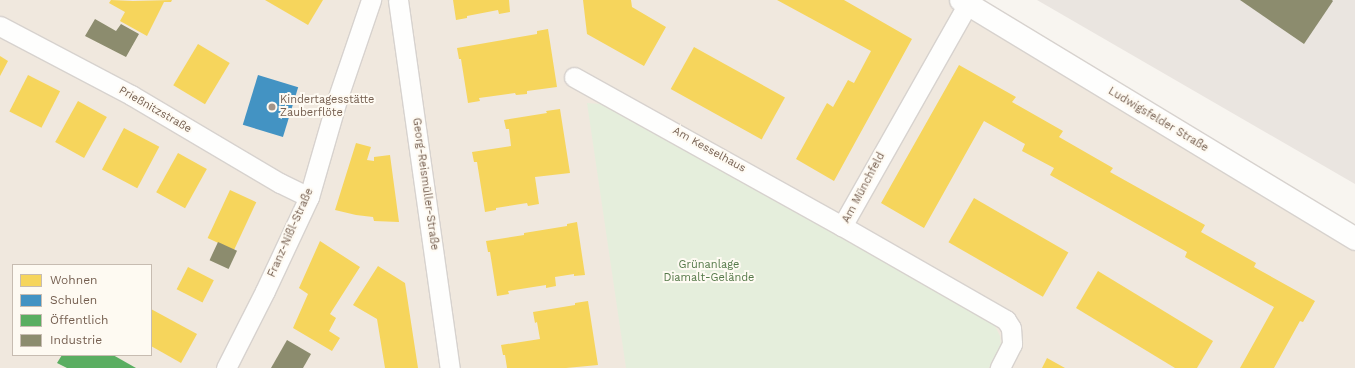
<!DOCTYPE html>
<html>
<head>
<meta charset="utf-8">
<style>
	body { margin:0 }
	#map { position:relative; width:1355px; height:368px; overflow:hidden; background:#f8f5f0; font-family:"Work Sans",sans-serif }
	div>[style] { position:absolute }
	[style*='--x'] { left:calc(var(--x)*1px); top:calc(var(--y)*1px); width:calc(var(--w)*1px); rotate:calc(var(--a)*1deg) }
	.residential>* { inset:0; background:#f0e8de }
	.industrial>* { inset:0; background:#eae5e0 }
	.green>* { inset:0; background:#e5eedc }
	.homes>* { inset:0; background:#f6d55c; transform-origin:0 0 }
	.schools>* { inset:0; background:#4393c3; transform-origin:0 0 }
	.public>* { inset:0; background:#5aae61 }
	.industry>* { inset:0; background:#8c8c6e; transform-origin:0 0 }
	.roads { filter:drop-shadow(1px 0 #d7d2ce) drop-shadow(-1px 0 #d7d2ce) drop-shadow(0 1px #d7d2ce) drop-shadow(0 -1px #d7d2ce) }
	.minor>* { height:19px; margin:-9.5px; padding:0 9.5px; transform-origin:9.5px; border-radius:9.5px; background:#fefefd }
	.tertiary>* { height:22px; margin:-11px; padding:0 11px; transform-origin:11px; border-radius:11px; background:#fefefd }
	.dots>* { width:11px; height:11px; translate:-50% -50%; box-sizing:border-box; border:2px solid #fefaf2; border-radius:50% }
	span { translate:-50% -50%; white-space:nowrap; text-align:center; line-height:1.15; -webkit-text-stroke:4px #fefaf2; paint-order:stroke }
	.poi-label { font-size:11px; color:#755f50 }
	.left { translate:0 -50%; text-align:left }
	.street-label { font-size:11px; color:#755f50 }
	.park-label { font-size:11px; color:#557949 }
	.legend { position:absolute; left:12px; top:264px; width:140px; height:92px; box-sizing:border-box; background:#fefaf2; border:1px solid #c7bcb1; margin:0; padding:5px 7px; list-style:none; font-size:12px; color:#755f50 }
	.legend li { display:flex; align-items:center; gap:8px; height:20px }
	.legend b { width:20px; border:1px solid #c7bcb1 }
</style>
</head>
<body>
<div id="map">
	<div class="residential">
		<i style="clip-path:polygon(evenodd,0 0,950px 0,1355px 248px,1355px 368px,0 368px,0 0,13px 265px,151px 265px,151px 355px,13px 355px,13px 265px)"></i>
	</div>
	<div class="industrial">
		<i style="clip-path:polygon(1037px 0,1355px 0,1355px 184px)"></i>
	</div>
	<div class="green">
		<i style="clip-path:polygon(587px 103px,600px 104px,612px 108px,985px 318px,995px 326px,1000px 336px,1001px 345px,989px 368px,626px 368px)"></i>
	</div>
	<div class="homes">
		<i style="clip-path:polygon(111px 0,133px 1px,172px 0,171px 2px,164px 2px,147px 36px,120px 21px,125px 12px,109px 3px)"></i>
		<i style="clip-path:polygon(265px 0,323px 0,308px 25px)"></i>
		<i style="clip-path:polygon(453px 0,509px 0,510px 12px,499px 14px,498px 10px,467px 16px,467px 18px,456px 20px)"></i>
		<i style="clip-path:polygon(583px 0,631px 0,632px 7px,666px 27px,644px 66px,587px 34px)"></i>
		<i style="clip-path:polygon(777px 0,844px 0,912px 39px,834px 181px,796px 159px,827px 103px,833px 107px,848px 80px,854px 83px,871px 51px)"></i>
		<i style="clip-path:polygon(548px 29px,557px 87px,527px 91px,527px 94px,516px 95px,515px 93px,479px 98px,480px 101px,468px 103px,461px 59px,459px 59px,457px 48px,537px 34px,537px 31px)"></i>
		<i style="left:198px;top:44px;width:37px;height:48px;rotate:31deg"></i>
		<i style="left:694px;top:47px;width:104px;height:48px;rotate:29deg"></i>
		<i style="clip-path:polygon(0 56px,8px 61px,0 76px)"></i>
		<i style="clip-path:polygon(959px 65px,1016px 97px,1012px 102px,1063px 131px,1059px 137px,1113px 168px,1110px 172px,1205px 225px,1201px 232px,1256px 263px,1254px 267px,1315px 301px,1303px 322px,1300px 321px,1274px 368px,1240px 368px,1274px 307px,1185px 257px,1187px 252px,1050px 175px,1054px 168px,1022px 151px,1025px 144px,984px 121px,924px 228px,881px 203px)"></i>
		<i style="left:28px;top:75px;width:36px;height:41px;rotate:27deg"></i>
		<i style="left:78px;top:101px;width:33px;height:47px;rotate:29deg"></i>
		<i style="clip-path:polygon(560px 109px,570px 173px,535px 177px,539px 204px,528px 206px,527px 203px,496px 208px,496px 210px,485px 212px,477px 162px,474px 162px,472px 152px,511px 146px,509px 129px,506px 129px,504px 120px,547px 113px,546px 111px)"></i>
		<i style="left:124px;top:128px;width:40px;height:47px;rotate:28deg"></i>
		<i style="clip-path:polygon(356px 143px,371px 147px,367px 160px,374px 161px,374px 157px,390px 155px,399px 222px,374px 221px,373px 217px,356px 215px,335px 210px)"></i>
		<i style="left:178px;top:153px;width:33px;height:45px;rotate:29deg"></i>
		<i style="left:230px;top:190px;width:29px;height:53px;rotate:25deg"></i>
		<i style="left:974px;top:198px;width:109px;height:51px;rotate:30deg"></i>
		<i style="clip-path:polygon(577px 222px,585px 275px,574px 276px,574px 274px,555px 277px,556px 286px,546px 288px,546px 285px,508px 291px,509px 294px,497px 296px,490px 252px,488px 252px,486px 241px,524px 235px,524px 233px,567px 226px,567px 224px)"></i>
		<i style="clip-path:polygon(320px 241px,360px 267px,330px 314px,336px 318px,329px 331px,340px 338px,332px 351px,293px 328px,308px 294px,299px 288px)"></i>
		<i style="clip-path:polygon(378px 266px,405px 283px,418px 368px,385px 368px,377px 319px,353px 305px)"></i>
		<i style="left:188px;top:267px;width:29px;height:25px;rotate:27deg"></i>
		<i style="clip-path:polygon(1098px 271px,1213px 341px,1197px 368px,1175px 368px,1076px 308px)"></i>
		<i style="clip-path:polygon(588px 301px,598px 365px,566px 368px,507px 368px,505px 355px,503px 355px,501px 345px,540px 339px,537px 322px,535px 323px,533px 312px,575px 305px,575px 303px)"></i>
		<i style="clip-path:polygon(151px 309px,197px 334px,181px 363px,151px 346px)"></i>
		<i style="clip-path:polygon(1047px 358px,1065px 368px,1042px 368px)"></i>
	</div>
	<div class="schools">
		<i style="left:258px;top:75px;width:42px;height:52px;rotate:17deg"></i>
	</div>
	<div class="public">
		<i style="clip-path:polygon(62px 355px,113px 355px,136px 368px,67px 368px,57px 363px)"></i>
	</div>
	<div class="industry">
		<i style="clip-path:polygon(1240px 0,1332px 0,1333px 1px,1304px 44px)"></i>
		<i style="clip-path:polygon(95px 19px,116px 31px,121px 24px,139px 34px,126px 57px,85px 36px)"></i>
		<i style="left:218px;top:242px;width:21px;height:20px;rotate:25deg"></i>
		<i style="clip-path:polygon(287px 340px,311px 354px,303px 368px,271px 368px)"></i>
	</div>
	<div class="roads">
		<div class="minor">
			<i style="--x:398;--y:0;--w:372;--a:82"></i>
			<i style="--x:970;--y:0;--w:260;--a:119.5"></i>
			<i style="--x:842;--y:226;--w:189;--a:29.8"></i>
			<i style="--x:1006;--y:320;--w:9;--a:58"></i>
			<i style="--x:1011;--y:328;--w:16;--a:86"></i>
			<i style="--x:1012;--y:344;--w:27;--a:117"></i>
			<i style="--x:0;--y:26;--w:148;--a:27.8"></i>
			<i style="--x:131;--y:95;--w:173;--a:30.6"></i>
			<i style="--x:280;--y:183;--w:32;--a:26"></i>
			<i style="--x:574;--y:77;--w:307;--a:29.1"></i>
			<i style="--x:226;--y:368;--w:86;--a:-63.1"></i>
			<i style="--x:265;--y:291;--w:104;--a:-64.9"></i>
			<i style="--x:309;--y:197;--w:101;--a:-73.9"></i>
			<i style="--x:337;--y:100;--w:106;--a:-71.2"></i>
		</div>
		<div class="tertiary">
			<i style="--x:961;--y:0;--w:461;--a:31.2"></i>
		</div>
	</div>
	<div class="dots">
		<i style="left:272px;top:107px;background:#a39488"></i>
	</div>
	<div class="poi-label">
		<span class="left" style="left:280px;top:107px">Kindertagesstätte<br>Zauberflöte</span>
	</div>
	<div class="street-label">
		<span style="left:155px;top:110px;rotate:30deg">Prießnitzstraße</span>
		<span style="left:1158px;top:120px;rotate:31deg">Ludwigsfelder Straße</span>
		<span style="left:709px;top:150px;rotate:29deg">Am Kesselhaus</span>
		<span style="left:425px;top:184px;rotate:82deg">Georg-Reismüller-Straße</span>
		<span style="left:864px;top:188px;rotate:-62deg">Am Münchfeld</span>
		<span style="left:291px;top:233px;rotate:-66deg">Franz-Nißl-Straße</span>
	</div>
	<div class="park-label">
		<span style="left:709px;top:272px">Grünanlage<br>Diamalt-Gelände</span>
	</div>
	<ul class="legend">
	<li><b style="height:11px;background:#f6d55c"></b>Wohnen</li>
	<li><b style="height:11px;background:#4393c3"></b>Schulen</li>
	<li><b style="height:11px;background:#5aae61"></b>Öffentlich</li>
	<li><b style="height:11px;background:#8c8c6e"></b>Industrie</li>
	</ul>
</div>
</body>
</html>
